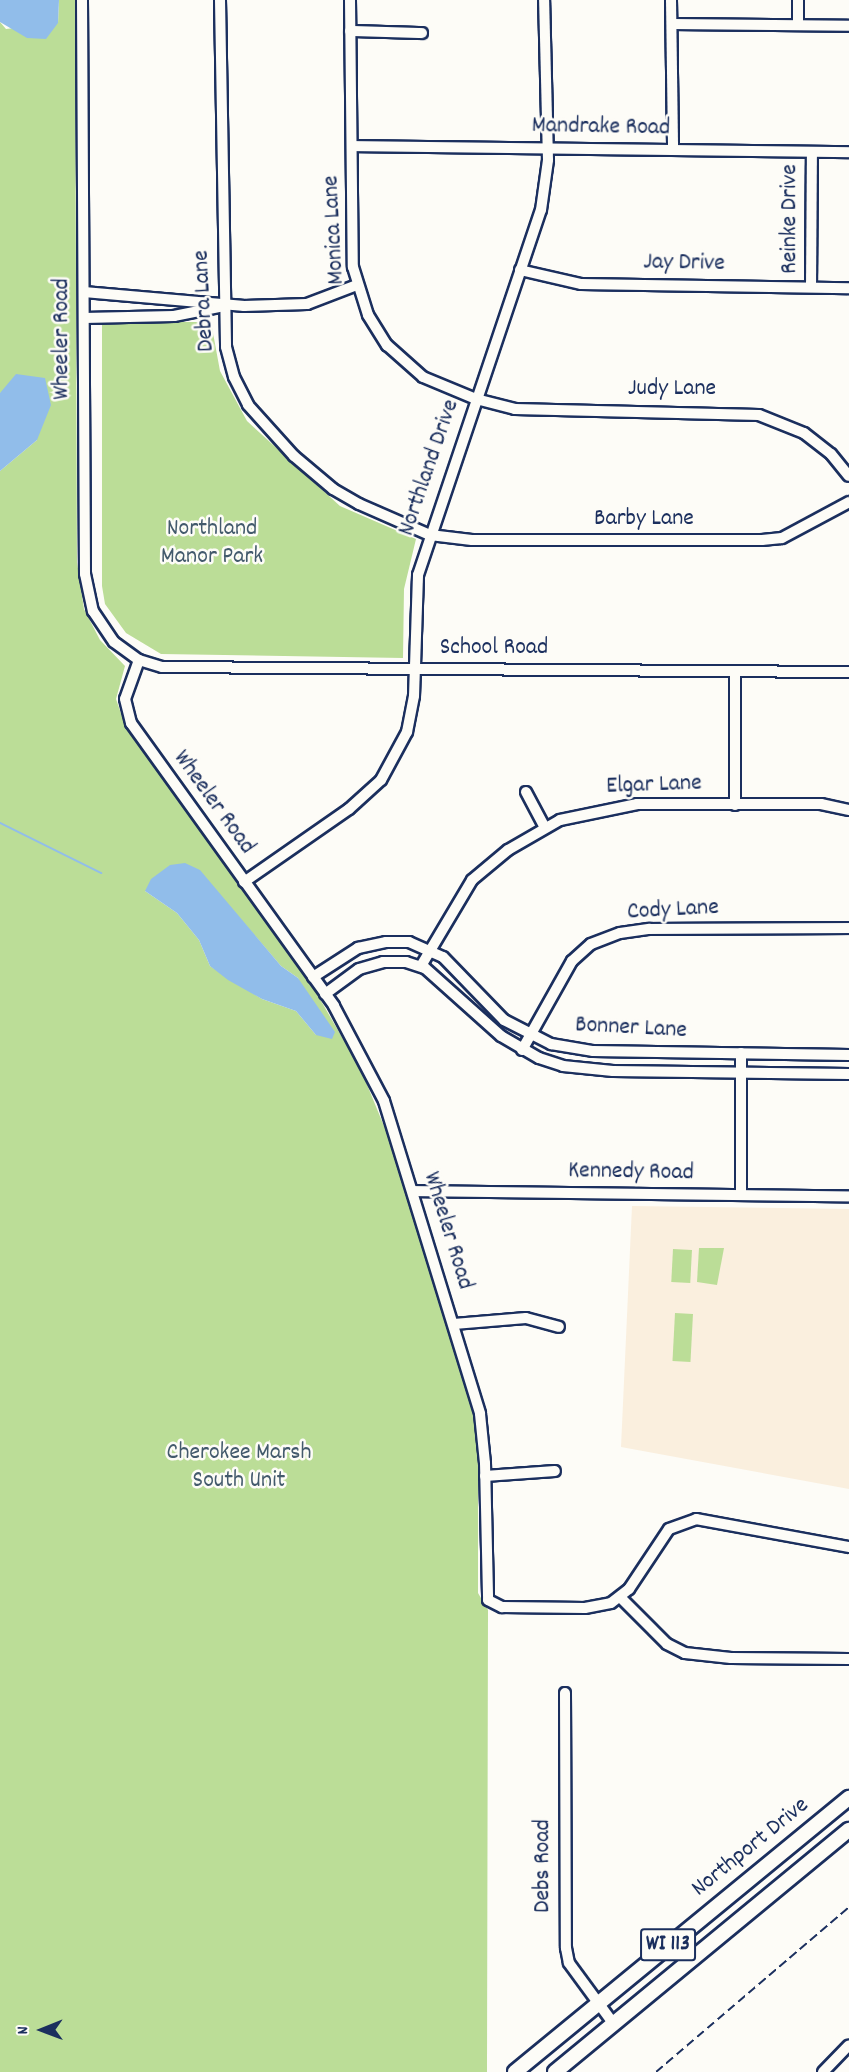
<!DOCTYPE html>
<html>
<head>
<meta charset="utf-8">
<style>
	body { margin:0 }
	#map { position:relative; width:849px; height:2072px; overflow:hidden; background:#fdfcf7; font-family:Dekko,sans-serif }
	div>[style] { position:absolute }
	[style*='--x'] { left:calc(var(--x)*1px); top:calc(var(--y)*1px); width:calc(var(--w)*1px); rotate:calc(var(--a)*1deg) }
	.built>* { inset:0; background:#faefde }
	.green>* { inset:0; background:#bbdd97; transform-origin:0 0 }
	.water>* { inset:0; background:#91bdea }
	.stream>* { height:2px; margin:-1px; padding:0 1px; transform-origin:1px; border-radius:1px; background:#91bdea }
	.roads { filter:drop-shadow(2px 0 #1b2f5e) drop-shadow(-2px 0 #1b2f5e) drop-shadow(0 2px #1b2f5e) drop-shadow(0 -2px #1b2f5e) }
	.minor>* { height:10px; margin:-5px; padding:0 5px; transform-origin:5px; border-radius:5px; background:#fdfcf7 }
	.major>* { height:14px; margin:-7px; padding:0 7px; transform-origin:7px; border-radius:7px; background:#fdfcf7 }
	.rail>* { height:2px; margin-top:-1px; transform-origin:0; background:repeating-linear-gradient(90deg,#1b2f5e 0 9px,transparent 0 13.5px) }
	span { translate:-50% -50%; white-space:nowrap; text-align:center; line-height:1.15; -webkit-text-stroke:5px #fdfcf7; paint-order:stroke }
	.shield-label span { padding:2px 4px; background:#fdfcf7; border:2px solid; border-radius:4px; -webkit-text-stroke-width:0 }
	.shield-label { font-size:22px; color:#1b2f5e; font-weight:700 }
	.street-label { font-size:24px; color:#1b2f5e }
	.park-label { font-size:24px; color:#435a6c }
	.north { position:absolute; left:12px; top:2000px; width:60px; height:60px; -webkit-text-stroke:4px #fdfcf7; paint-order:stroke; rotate:269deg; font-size:16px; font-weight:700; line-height:24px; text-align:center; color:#1b2f5e }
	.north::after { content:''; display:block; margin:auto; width:21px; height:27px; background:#1b2f5e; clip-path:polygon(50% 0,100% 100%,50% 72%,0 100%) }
</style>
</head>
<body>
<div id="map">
	<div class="built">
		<i style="clip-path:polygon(632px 1206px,849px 1209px,849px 1489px,621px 1447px)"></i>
	</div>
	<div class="green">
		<i style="clip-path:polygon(evenodd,59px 0,75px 0,77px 562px,84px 609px,100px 640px,125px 666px,116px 699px,126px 728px,317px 994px,361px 1070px,402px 1170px,473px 1414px,478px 1457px,478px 1593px,488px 1610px,487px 2072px,0 2072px,0 471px,37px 440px,4px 392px,0 393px,0 22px,6px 29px,58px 23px,59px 0,145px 891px,220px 895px,281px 966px,298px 978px,316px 1035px,296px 1011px,262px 999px,210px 966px,199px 940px,177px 913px,145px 891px)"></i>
		<i style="clip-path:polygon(102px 322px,211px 322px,220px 371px,247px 421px,340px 506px,416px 539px,404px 589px,403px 658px,161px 654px,126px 633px,105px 604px,102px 586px)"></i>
		<i style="clip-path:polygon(699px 1248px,724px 1248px,717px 1285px,697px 1282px)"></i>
		<i style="left:673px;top:1249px;width:19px;height:33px;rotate:3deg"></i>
		<i style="left:675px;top:1313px;width:18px;height:48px;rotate:3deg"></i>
	</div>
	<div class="water">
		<i style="clip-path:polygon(0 0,59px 0,58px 23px,46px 39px,27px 38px,0 22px)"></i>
		<i style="clip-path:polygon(16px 374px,45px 378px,51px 405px,37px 440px,0 471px,0 393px)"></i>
		<i style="clip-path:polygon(185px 863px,200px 870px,281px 966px,298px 978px,335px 1032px,332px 1039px,316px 1035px,296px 1011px,262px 999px,228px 980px,210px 966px,199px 940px,177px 913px,145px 891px,151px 879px,170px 865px)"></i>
	</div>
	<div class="stream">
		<i style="--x:0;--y:823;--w:113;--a:26.3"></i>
	</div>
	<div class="roads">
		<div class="minor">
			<i style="--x:82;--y:0;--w:574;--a:89.7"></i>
			<i style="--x:85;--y:574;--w:38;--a:78"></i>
			<i style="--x:93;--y:611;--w:37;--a:56"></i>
			<i style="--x:114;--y:642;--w:31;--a:36"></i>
			<i style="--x:139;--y:660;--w:24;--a:17"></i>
			<i style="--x:162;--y:667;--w:687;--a:0.42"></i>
			<i style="--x:220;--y:0;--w:347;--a:89"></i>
			<i style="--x:226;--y:347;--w:31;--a:75"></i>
			<i style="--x:234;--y:377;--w:31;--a:63"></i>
			<i style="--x:248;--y:405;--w:69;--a:48"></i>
			<i style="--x:294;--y:456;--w:51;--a:40.2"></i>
			<i style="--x:333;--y:489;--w:30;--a:30"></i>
			<i style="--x:359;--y:504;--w:77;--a:23.6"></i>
			<i style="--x:430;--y:535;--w:42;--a:6.8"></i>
			<i style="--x:472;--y:540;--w:290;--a:0"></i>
			<i style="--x:762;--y:540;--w:20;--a:-6"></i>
			<i style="--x:782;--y:538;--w:76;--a:-28.2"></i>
			<i style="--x:350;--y:0;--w:267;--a:89.4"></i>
			<i style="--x:353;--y:267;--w:50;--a:72.6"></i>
			<i style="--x:368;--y:315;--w:36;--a:58"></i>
			<i style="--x:387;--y:345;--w:48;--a:41.6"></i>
			<i style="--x:423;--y:377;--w:57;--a:22.5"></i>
			<i style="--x:476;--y:399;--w:40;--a:14.4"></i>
			<i style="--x:515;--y:409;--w:244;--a:1.4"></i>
			<i style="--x:759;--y:415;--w:48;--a:21.8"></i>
			<i style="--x:804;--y:433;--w:34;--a:38"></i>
			<i style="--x:831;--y:454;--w:28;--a:51"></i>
			<i style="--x:671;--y:0;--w:150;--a:89.2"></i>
			<i style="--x:798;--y:0;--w:25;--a:90"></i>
			<i style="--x:672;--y:24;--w:177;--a:0.6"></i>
			<i style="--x:350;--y:31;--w:72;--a:1.6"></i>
			<i style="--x:352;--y:146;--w:497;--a:0.7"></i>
			<i style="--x:520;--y:270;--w:63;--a:12.9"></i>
			<i style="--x:581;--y:284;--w:268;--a:0.9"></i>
			<i style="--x:811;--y:287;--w:135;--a:-89.6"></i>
			<i style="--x:84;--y:292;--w:161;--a:5"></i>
			<i style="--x:244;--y:306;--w:63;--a:-1.8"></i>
			<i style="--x:307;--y:304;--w:53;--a:-20.8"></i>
			<i style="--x:84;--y:318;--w:90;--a:-1.3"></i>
			<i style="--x:174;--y:316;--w:51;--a:-11.3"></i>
			<i style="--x:139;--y:660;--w:41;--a:109.7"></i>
			<i style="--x:125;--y:699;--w:25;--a:76"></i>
			<i style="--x:131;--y:723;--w:348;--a:54.3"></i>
			<i style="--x:334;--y:1006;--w:107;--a:62.2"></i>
			<i style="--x:384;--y:1101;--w:327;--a:72.9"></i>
			<i style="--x:480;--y:1414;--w:49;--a:84.2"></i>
			<i style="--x:485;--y:1463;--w:137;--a:88.7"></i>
			<i style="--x:488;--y:1600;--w:16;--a:27"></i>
			<i style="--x:502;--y:1607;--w:83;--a:0.7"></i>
			<i style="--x:585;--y:1608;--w:26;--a:-11"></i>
			<i style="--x:611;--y:1603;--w:23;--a:-38"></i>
			<i style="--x:629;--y:1589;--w:72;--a:-56.3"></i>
			<i style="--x:669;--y:1529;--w:29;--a:-20"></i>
			<i style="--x:696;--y:1519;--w:156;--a:10.4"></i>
			<i style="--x:526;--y:792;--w:40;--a:62"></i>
			<i style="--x:735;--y:805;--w:134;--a:-90"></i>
			<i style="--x:244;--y:882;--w:128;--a:-34.8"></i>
			<i style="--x:349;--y:809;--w:43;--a:-42.2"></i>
			<i style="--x:381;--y:780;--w:55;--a:-61.6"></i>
			<i style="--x:407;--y:732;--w:37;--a:-79"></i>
			<i style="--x:414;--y:696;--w:121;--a:-88.1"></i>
			<i style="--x:418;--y:575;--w:385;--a:-71.4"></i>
			<i style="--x:541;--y:210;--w:50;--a:-82"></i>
			<i style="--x:548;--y:160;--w:160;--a:-91.4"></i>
			<i style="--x:421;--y:966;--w:100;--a:-59.3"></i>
			<i style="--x:472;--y:880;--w:47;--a:-39.8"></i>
			<i style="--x:508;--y:850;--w:60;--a:-30"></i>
			<i style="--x:560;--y:820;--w:79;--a:-11.7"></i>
			<i style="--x:637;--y:804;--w:184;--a:0"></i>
			<i style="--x:821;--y:804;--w:29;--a:12"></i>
			<i style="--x:313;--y:977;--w:54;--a:-32.8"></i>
			<i style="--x:358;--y:948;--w:29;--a:-12"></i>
			<i style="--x:386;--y:942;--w:23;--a:0"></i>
			<i style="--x:409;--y:942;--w:37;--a:24"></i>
			<i style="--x:443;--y:957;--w:88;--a:45.9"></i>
			<i style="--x:504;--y:1020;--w:53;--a:27.1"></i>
			<i style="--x:551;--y:1044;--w:43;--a:9.5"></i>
			<i style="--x:593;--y:1051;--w:256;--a:0.9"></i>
			<i style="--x:325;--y:994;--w:42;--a:-36.3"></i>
			<i style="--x:359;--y:969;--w:25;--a:-16"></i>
			<i style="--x:383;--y:962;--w:23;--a:0"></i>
			<i style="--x:406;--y:962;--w:20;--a:18"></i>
			<i style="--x:425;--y:968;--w:102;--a:41.8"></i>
			<i style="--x:501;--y:1036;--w:44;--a:30.1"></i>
			<i style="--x:539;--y:1058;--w:25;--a:18"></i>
			<i style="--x:563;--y:1066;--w:50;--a:5.7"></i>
			<i style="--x:613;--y:1071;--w:236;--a:0.7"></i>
			<i style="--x:522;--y:1050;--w:102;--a:-60.7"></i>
			<i style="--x:572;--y:961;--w:25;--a:-42"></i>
			<i style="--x:591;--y:944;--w:31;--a:-21"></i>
			<i style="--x:620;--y:933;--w:30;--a:-8"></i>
			<i style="--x:650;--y:929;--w:199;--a:-0.3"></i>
			<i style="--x:741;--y:1053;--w:142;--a:90"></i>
			<i style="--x:413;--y:1191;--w:436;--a:0.7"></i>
			<i style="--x:454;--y:1324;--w:72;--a:-4.8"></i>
			<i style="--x:526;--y:1318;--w:34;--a:15"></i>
			<i style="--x:485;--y:1476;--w:70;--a:-4.1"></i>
			<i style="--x:620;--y:1597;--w:66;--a:45"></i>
			<i style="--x:667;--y:1644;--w:20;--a:27"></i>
			<i style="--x:685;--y:1653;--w:46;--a:6.2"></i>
			<i style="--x:731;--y:1658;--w:118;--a:0.5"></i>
			<i style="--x:565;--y:1693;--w:255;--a:89.8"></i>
			<i style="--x:566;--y:1948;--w:15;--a:79"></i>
			<i style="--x:569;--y:1963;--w:74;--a:53.7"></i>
			<i style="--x:823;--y:2072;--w:37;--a:-46"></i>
		</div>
		<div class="major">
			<i style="--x:515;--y:2072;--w:432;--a:-39.4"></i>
			<i style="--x:555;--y:2072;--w:381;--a:-39.5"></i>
		</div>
	</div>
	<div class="rail">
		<i style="--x:656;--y:2072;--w:254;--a:-40.5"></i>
	</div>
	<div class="shield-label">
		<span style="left:668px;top:1945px">WI 113</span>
	</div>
	<div class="street-label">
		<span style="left:601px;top:128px;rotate:1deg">Mandrake Road</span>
		<span style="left:791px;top:219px;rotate:-90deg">Reinke Drive</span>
		<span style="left:335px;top:230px;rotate:-93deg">Monica Lane</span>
		<span style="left:684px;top:264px;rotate:1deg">Jay Drive</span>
		<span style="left:205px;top:301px;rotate:-93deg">Debra Lane</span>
		<span style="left:63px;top:339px;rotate:-90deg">Wheeler Road</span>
		<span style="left:672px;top:390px">Judy Lane</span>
		<span style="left:430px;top:468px;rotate:-71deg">Northland Drive</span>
		<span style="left:644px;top:520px">Barby Lane</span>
		<span style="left:494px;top:649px">School Road</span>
		<span style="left:654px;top:786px;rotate:-2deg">Elgar Lane</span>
		<span style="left:213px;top:803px;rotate:54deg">Wheeler Road</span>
		<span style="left:673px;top:911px;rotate:-3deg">Cody Lane</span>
		<span style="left:631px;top:1029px;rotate:3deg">Bonner Lane</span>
		<span style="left:631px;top:1173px;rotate:1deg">Kennedy Road</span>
		<span style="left:447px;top:1231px;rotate:73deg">Wheeler Road</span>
		<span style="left:751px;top:1848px;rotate:-39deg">Northport Drive</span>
		<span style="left:544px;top:1866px;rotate:-90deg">Debs Road</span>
	</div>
	<div class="park-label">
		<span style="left:212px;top:544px">Northland<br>Manor Park</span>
		<span style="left:239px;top:1468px">Cherokee Marsh<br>South Unit</span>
	</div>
	<div class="north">N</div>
</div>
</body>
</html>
